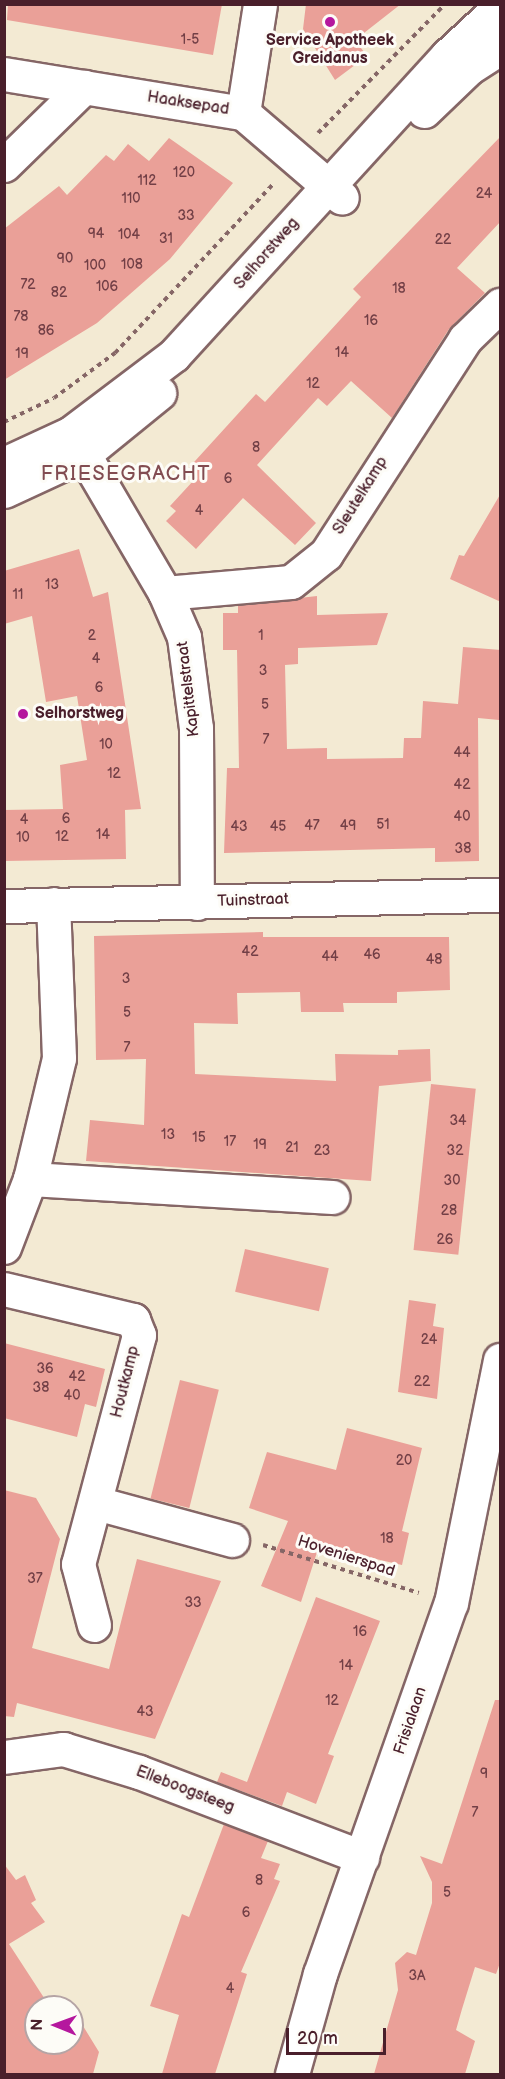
<!DOCTYPE html>
<html>
<head>
<meta charset="utf-8">
<style>
	body { margin:0 }
	#map { position:relative; width:505px; height:2079px; overflow:hidden; background:#f3ead3; font-family:"Balsamiq Sans",sans-serif }
	div>[style] { position:absolute }
	[style*='--x'] { left:calc(var(--x)*1px); top:calc(var(--y)*1px); width:calc(var(--w)*1px); rotate:calc(var(--a)*1deg) }
	.building>* { inset:0; background:#eaa098; transform-origin:0 0 }
	.path>* { height:4px; margin-top:-2px; transform-origin:0; background:repeating-linear-gradient(90deg,#856666 0 4.5px,transparent 0 9px) }
	.roads { filter:drop-shadow(2px 0 #856666) drop-shadow(-2px 0 #856666) drop-shadow(0 2px #856666) drop-shadow(0 -2px #856666) }
	.minor>* { height:33px; margin:-16.5px; padding:0 16.5px; transform-origin:16.5px; border-radius:16.5px; background:#fff }
	.dots>* { width:16px; height:16px; translate:-50% -50%; box-sizing:border-box; border:3px solid #fdfcf7; border-radius:50% }
	span { translate:-50% -50%; white-space:nowrap; text-align:center; line-height:1.15; -webkit-text-stroke:6px #fdfcf7; paint-order:stroke }
	.number-label { font-size:14px; color:#723f46 }
	.number-label span { -webkit-text-stroke-width:0 }
	.poi-label { font-size:16px; color:#4a1f2b; font-weight:700 }
	.left { translate:0 -50%; text-align:left }
	.street-label { font-size:16px; color:#4a1f2b }
	.quarter-label { font-size:20px; color:#824c51; letter-spacing:1.5px }
	.frame { position:absolute; inset:0; border:6px solid #4a1f2b; pointer-events:none }
	.north { position:absolute; left:24px; top:1995px; width:60px; height:60px; box-sizing:border-box; background:#fdfcf7; border:2px solid #b5a4a5; border-radius:50%; rotate:271deg; font-size:16px; font-weight:700; line-height:24px; text-align:center; color:#4a1f2b }
	.north::after { content:''; display:block; margin:auto; width:21px; height:27px; background:#b5179e; clip-path:polygon(50% 0,100% 100%,50% 72%,0 100%) }
	.scale { position:absolute; left:286px; top:2028px; width:100px; height:27px; box-sizing:border-box; border:3px solid #4a1f2b; border-top:0; padding-left:8px; font-size:18px; line-height:21px; white-space:nowrap; color:#4a1f2b; -webkit-text-stroke:4px #fdfcf7; paint-order:stroke }
</style>
</head>
<body>
<div id="map">
	<div class="building">
		<i style="clip-path:polygon(8px 4px,222px 4px,213px 55px,7px 20px)"></i>
		<i style="clip-path:polygon(306px 4px,401px 4px,355px 40px,367px 56px,335px 80px,303px 29px)"></i>
		<i style="clip-path:polygon(501px 136px,501px 221px,457px 268px,485px 293px,449px 329px,392px 418px,351px 381px,327px 406px,318px 398px,257px 465px,316px 523px,295px 545px,243px 498px,196px 549px,166px 521px,176px 511px,170px 506px,194px 480px,185px 472px,256px 394px,265px 402px,361px 297px,353px 289px)"></i>
		<i style="clip-path:polygon(169px 138px,233px 183px,170px 259px,97px 323px,4px 380px,4px 229px,59px 186px,67px 195px,106px 155px,114px 161px,128px 144px,149px 161px)"></i>
		<i style="clip-path:polygon(501px 493px,501px 602px,450px 579px,459px 555px,464px 556px)"></i>
		<i style="clip-path:polygon(79px 549px,93px 597px,108px 592px,141px 809px,125px 810px,126px 859px,4px 861px,4px 810px,63px 809px,60px 765px,87px 760px,77px 696px,46px 702px,32px 616px,4px 624px,4px 571px)"></i>
		<i style="clip-path:polygon(317px 596px,317px 615px,388px 613px,377px 645px,298px 648px,298px 664px,285px 665px,287px 749px,327px 748px,327px 759px,403px 758px,404px 738px,421px 738px,423px 701px,458px 704px,463px 647px,501px 650px,499px 720px,478px 718px,479px 861px,435px 862px,435px 848px,224px 853px,227px 768px,239px 768px,237px 650px,223px 650px,223px 613px,238px 613px,238px 605px)"></i>
		<i style="clip-path:polygon(263px 932px,263px 937px,449px 937px,450px 990px,397px 992px,397px 1003px,343px 1003px,344px 1012px,301px 1012px,300px 992px,237px 993px,238px 1024px,194px 1023px,195px 1074px,336px 1081px,335px 1054px,398px 1055px,398px 1050px,430px 1049px,431px 1081px,379px 1086px,371px 1181px,86px 1161px,90px 1120px,144px 1125px,146px 1059px,96px 1060px,94px 936px)"></i>
		<i style="left:431px;top:1084px;width:45px;height:167px;rotate:6deg"></i>
		<i style="left:245px;top:1249px;width:86px;height:44px;rotate:13deg"></i>
		<i style="clip-path:polygon(409px 1300px,436px 1304px,433px 1326px,444px 1328px,437px 1399px,398px 1392px)"></i>
		<i style="clip-path:polygon(4px 1343px,105px 1369px,96px 1407px,85px 1404px,77px 1437px,4px 1418px)"></i>
		<i style="left:180px;top:1380px;width:40px;height:122px;rotate:14deg"></i>
		<i style="clip-path:polygon(347px 1428px,422px 1448px,402px 1531px,409px 1533px,402px 1565px,319px 1546px,301px 1602px,261px 1586px,288px 1521px,249px 1508px,267px 1452px,336px 1470px)"></i>
		<i style="clip-path:polygon(4px 1490px,36px 1498px,60px 1539px,32px 1648px,109px 1669px,137px 1559px,221px 1581px,155px 1739px,17px 1703px,14px 1717px,4px 1716px)"></i>
		<i style="clip-path:polygon(316px 1597px,380px 1621px,328px 1754px,334px 1756px,316px 1804px,287px 1792px,282px 1806px,217px 1782px,221px 1772px,247px 1782px)"></i>
		<i style="clip-path:polygon(495px 1700px,501px 1700px,501px 1960px,496px 1974px,475px 1967px,462px 2009px,456px 2030px,475px 2041px,465px 2074px,374px 2074px,398px 1990px,395px 1963px,407px 1952px,416px 1955px,432px 1903px,432px 1882px,420px 1856px,442px 1864px)"></i>
		<i style="clip-path:polygon(224px 1824px,268px 1841px,261px 1858px,280px 1864px,274px 1879px,280px 1881px,241px 1972px,247px 1974px,215px 2074px,162px 2074px,179px 2015px,150px 2006px,182px 1914px,189px 1917px)"></i>
		<i style="clip-path:polygon(4px 1864px,16px 1880px,25px 1875px,36px 1900px,31px 1903px,45px 1922px,9px 1944px,50px 2007px,36px 2007px,36px 2043px,72px 2043px,72px 2008px,99px 2052px,93px 2074px,4px 2074px)"></i>
	</div>
	<div class="path">
		<i style="--x:318;--y:133;--w:181;--a:-45.4"></i>
		<i style="--x:4;--y:422;--w:55;--a:-25.6"></i>
		<i style="--x:54;--y:398;--w:76;--a:-36.4"></i>
		<i style="--x:115;--y:353;--w:231;--a:-46.9"></i>
		<i style="--x:263;--y:1545;--w:163;--a:17.1"></i>
	</div>
	<div class="roads">
		<div class="minor">
			<i style="--x:4;--y:74;--w:242;--a:9.3"></i>
			<i style="--x:243;--y:113;--w:130;--a:40.6"></i>
			<i style="--x:424;--y:111;--w:62;--a:-43.7"></i>
			<i style="--x:469;--y:68;--w:37;--a:-33"></i>
			<i style="--x:243;--y:113;--w:110;--a:-81.1"></i>
			<i style="--x:4;--y:165;--w:112;--a:-44.3"></i>
			<i style="--x:73;--y:436;--w:182;--a:59.6"></i>
			<i style="--x:165;--y:593;--w:48;--a:66.6"></i>
			<i style="--x:184;--y:637;--w:92;--a:82.5"></i>
			<i style="--x:196;--y:728;--w:175;--a:89.7"></i>
			<i style="--x:4;--y:464;--w:74;--a:-24.8"></i>
			<i style="--x:71;--y:433;--w:129;--a:-37.1"></i>
			<i style="--x:174;--y:355;--w:405;--a:-47.6"></i>
			<i style="--x:447;--y:56;--w:72;--a:-42.8"></i>
			<i style="--x:4;--y:491;--w:88;--a:-24.8"></i>
			<i style="--x:84;--y:454;--w:97;--a:-39.1"></i>
			<i style="--x:165;--y:593;--w:126;--a:-5"></i>
			<i style="--x:291;--y:582;--w:45;--a:-38.7"></i>
			<i style="--x:326;--y:554;--w:256;--a:-57.1"></i>
			<i style="--x:465;--y:339;--w:49;--a:-44.2"></i>
			<i style="--x:4;--y:906;--w:496;--a:-1.3"></i>
			<i style="--x:30;--y:1179;--w:303;--a:3.4"></i>
			<i style="--x:4;--y:1247;--w:73;--a:-69.1"></i>
			<i style="--x:30;--y:1179;--w:124;--a:-76.5"></i>
			<i style="--x:59;--y:1058;--w:154;--a:-92.2"></i>
			<i style="--x:4;--y:1289;--w:133;--a:13.5"></i>
			<i style="--x:133;--y:1320;--w:16;--a:68"></i>
			<i style="--x:139;--y:1335;--w:237;--a:104.9"></i>
			<i style="--x:78;--y:1564;--w:63;--a:75.3"></i>
			<i style="--x:96;--y:1503;--w:141;--a:15.2"></i>
			<i style="--x:4;--y:1757;--w:60;--a:-7.7"></i>
			<i style="--x:63;--y:1749;--w:79;--a:16.8"></i>
			<i style="--x:139;--y:1772;--w:239;--a:20.9"></i>
			<i style="--x:292;--y:2074;--w:104;--a:-74.4"></i>
			<i style="--x:320;--y:1974;--w:393;--a:-70.6"></i>
			<i style="--x:451;--y:1603;--w:248;--a:-78.6"></i>
		</div>
	</div>
	<div class="dots">
		<i style="left:330px;top:22px;background:#b5179e"></i>
		<i style="left:23px;top:714px;background:#b5179e"></i>
	</div>
	<div class="number-label">
		<span style="left:190px;top:40px">1-5</span>
		<span style="left:184px;top:173px">120</span>
		<span style="left:147px;top:181px">112</span>
		<span style="left:484px;top:194px">24</span>
		<span style="left:131px;top:199px">110</span>
		<span style="left:186px;top:216px">33</span>
		<span style="left:96px;top:234px">94</span>
		<span style="left:129px;top:235px">104</span>
		<span style="left:166px;top:239px">31</span>
		<span style="left:443px;top:240px">22</span>
		<span style="left:65px;top:259px">90</span>
		<span style="left:132px;top:265px">108</span>
		<span style="left:95px;top:266px">100</span>
		<span style="left:28px;top:285px">72</span>
		<span style="left:107px;top:287px">106</span>
		<span style="left:399px;top:289px">18</span>
		<span style="left:59px;top:293px">82</span>
		<span style="left:21px;top:317px">78</span>
		<span style="left:371px;top:321px">16</span>
		<span style="left:46px;top:331px">86</span>
		<span style="left:342px;top:353px">14</span>
		<span style="left:22px;top:354px">19</span>
		<span style="left:313px;top:384px">12</span>
		<span style="left:256px;top:448px">8</span>
		<span style="left:228px;top:479px">6</span>
		<span style="left:199px;top:511px">4</span>
		<span style="left:52px;top:585px">13</span>
		<span style="left:18px;top:595px">11</span>
		<span style="left:92px;top:636px">2</span>
		<span style="left:261px;top:636px">1</span>
		<span style="left:96px;top:659px">4</span>
		<span style="left:263px;top:671px">3</span>
		<span style="left:99px;top:688px">6</span>
		<span style="left:265px;top:705px">5</span>
		<span style="left:266px;top:740px">7</span>
		<span style="left:106px;top:745px">10</span>
		<span style="left:462px;top:753px">44</span>
		<span style="left:114px;top:774px">12</span>
		<span style="left:462px;top:785px">42</span>
		<span style="left:462px;top:817px">40</span>
		<span style="left:66px;top:819px">6</span>
		<span style="left:24px;top:820px">4</span>
		<span style="left:383px;top:825px">51</span>
		<span style="left:312px;top:826px">47</span>
		<span style="left:348px;top:826px">49</span>
		<span style="left:239px;top:827px">43</span>
		<span style="left:278px;top:827px">45</span>
		<span style="left:103px;top:835px">14</span>
		<span style="left:62px;top:837px">12</span>
		<span style="left:23px;top:838px">10</span>
		<span style="left:463px;top:849px">38</span>
		<span style="left:250px;top:952px">42</span>
		<span style="left:372px;top:955px">46</span>
		<span style="left:330px;top:957px">44</span>
		<span style="left:434px;top:960px">48</span>
		<span style="left:126px;top:979px">3</span>
		<span style="left:127px;top:1013px">5</span>
		<span style="left:127px;top:1048px">7</span>
		<span style="left:458px;top:1121px">34</span>
		<span style="left:168px;top:1135px">13</span>
		<span style="left:199px;top:1138px">15</span>
		<span style="left:230px;top:1142px">17</span>
		<span style="left:260px;top:1145px">19</span>
		<span style="left:292px;top:1148px">21</span>
		<span style="left:322px;top:1151px">23</span>
		<span style="left:455px;top:1151px">32</span>
		<span style="left:452px;top:1181px">30</span>
		<span style="left:449px;top:1211px">28</span>
		<span style="left:445px;top:1240px">26</span>
		<span style="left:429px;top:1340px">24</span>
		<span style="left:45px;top:1369px">36</span>
		<span style="left:77px;top:1377px">42</span>
		<span style="left:422px;top:1382px">22</span>
		<span style="left:41px;top:1388px">38</span>
		<span style="left:72px;top:1396px">40</span>
		<span style="left:404px;top:1461px">20</span>
		<span style="left:387px;top:1539px">18</span>
		<span style="left:35px;top:1579px">37</span>
		<span style="left:193px;top:1603px">33</span>
		<span style="left:360px;top:1632px">16</span>
		<span style="left:346px;top:1666px">14</span>
		<span style="left:332px;top:1701px">12</span>
		<span style="left:145px;top:1712px">43</span>
		<span style="left:484px;top:1774px">9</span>
		<span style="left:475px;top:1813px">7</span>
		<span style="left:259px;top:1881px">8</span>
		<span style="left:447px;top:1893px">5</span>
		<span style="left:246px;top:1913px">6</span>
		<span style="left:417px;top:1976px">3A</span>
		<span style="left:230px;top:1989px">4</span>
	</div>
	<div class="poi-label">
		<span style="left:330px;top:50px">Service Apotheek<br>Greidanus</span>
		<span class="left" style="left:35px;top:714px">Selhorstweg</span>
	</div>
	<div class="street-label">
		<span style="left:188px;top:104px;rotate:9deg">Haaksepad</span>
		<span style="left:267px;top:254px;rotate:-49deg">Selhorstweg</span>
		<span style="left:361px;top:496px;rotate:-58deg">Sleutelkamp</span>
		<span style="left:189px;top:689px;rotate:-97deg">Kapittelstraat</span>
		<span style="left:253px;top:901px;rotate:-2deg">Tuinstraat</span>
		<span style="left:126px;top:1382px;rotate:-76deg">Houtkamp</span>
		<span style="left:346px;top:1557px;rotate:18deg">Hovenierspad</span>
		<span style="left:411px;top:1721px;rotate:-71deg">Frisialaan</span>
		<span style="left:185px;top:1790px;rotate:21deg">Elleboogsteeg</span>
	</div>
	<div class="quarter-label">
		<span style="left:126px;top:474px">FRIESEGRACHT</span>
	</div>
	<div class="frame"></div>
	<div class="north">N</div>
	<div class="scale">20 m</div>
</div>
</body>
</html>
